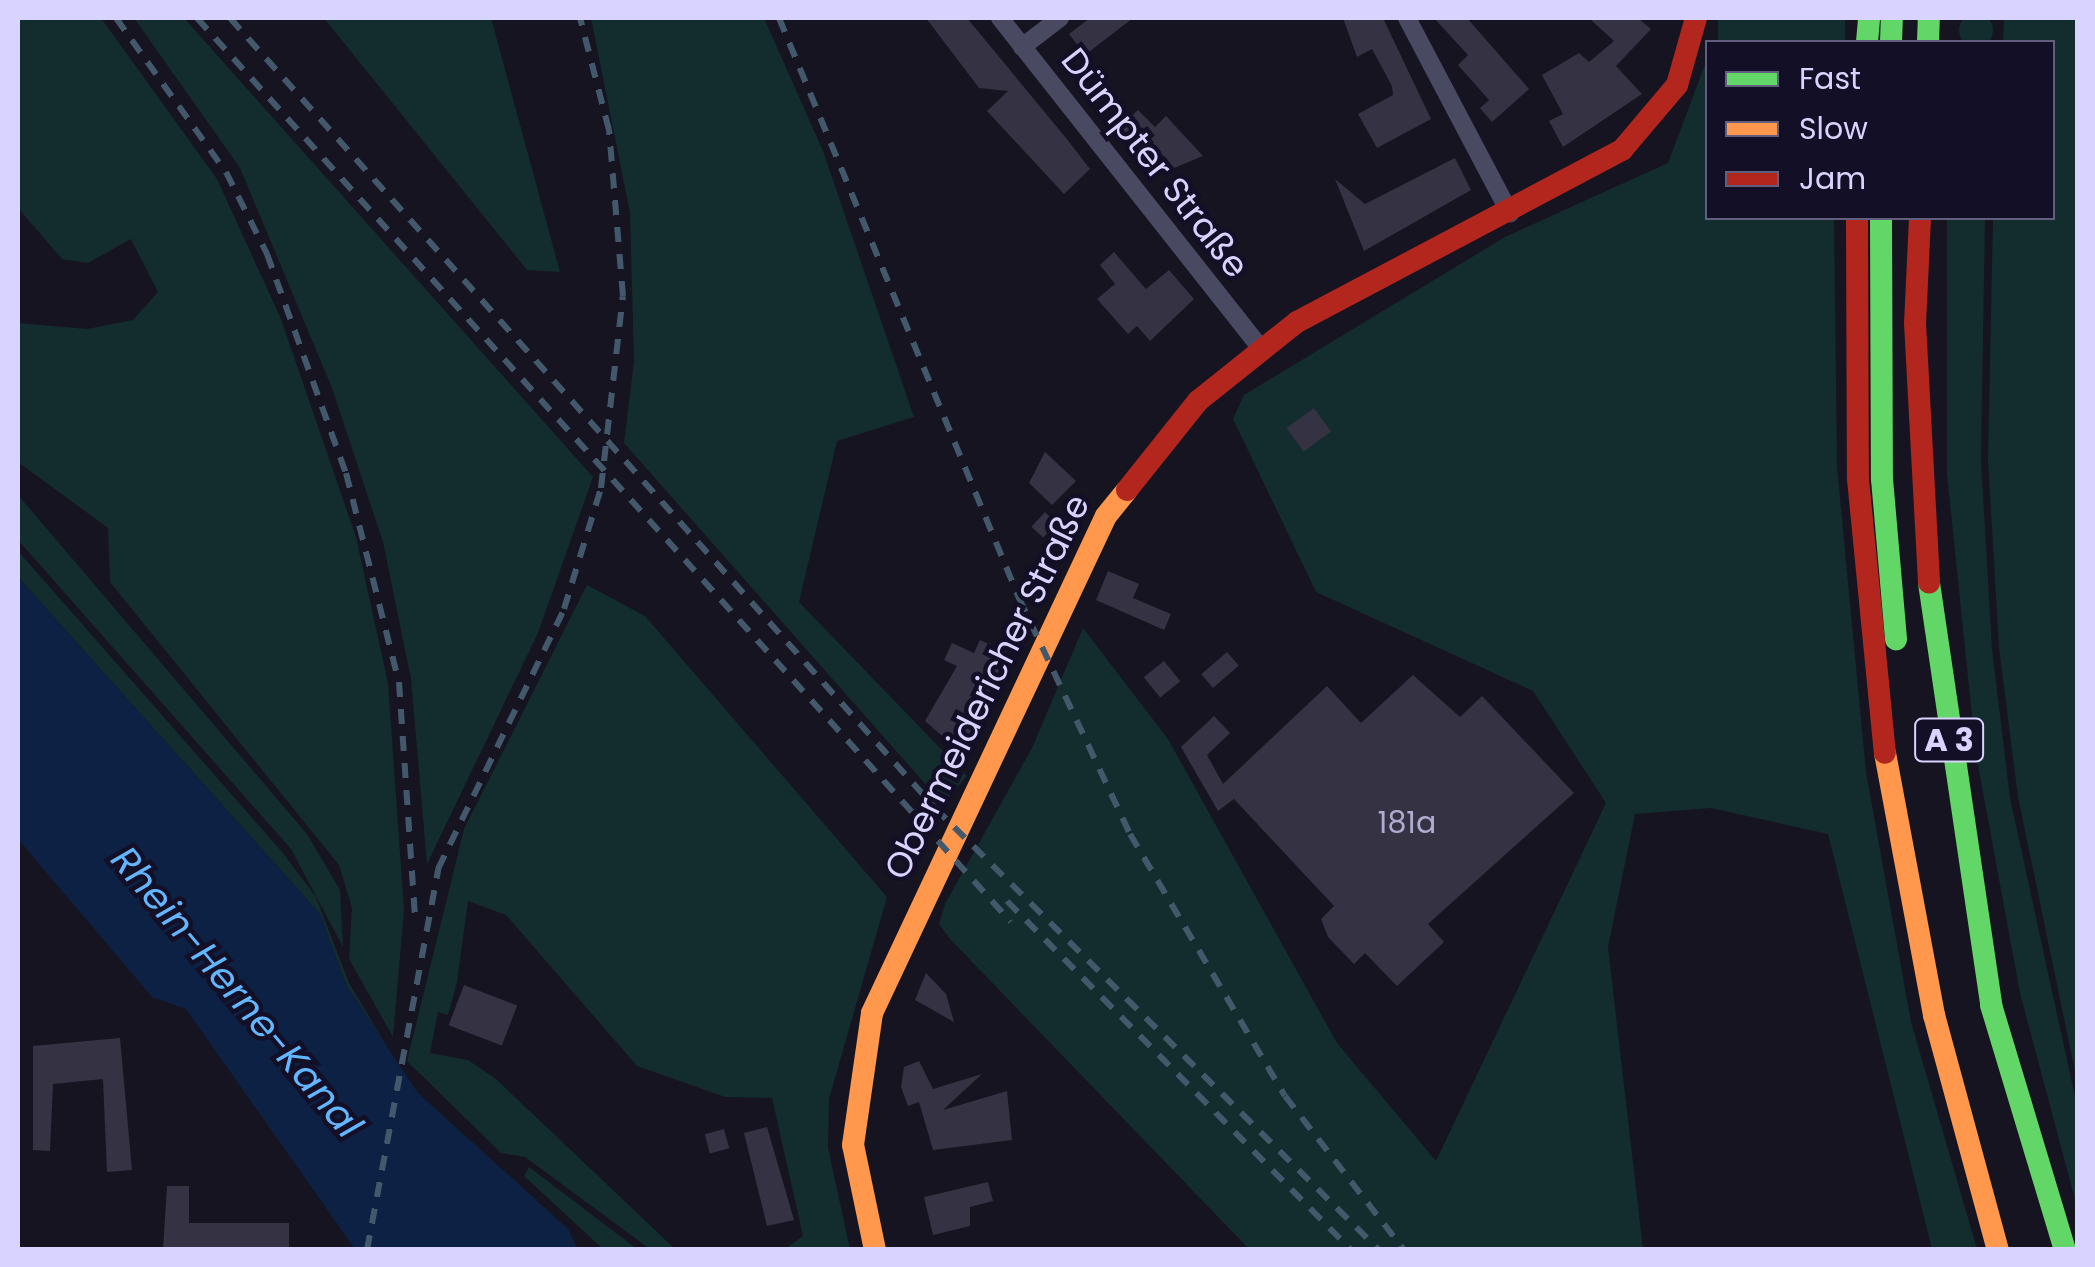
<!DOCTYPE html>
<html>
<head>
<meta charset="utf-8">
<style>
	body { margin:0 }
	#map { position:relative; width:2095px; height:1267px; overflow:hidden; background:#161421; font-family:Poppins,sans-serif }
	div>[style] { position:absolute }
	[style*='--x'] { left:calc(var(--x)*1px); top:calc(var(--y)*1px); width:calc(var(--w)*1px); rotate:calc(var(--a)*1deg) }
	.green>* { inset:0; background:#132c2d; transform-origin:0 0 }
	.round { border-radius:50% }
	.water>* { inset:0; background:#0d2144 }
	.building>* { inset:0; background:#343243; transform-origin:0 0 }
	.street>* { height:18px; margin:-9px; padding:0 9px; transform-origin:9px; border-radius:9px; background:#4a4962 }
	.fast>* { height:22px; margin:-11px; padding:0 11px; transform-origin:11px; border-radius:11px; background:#63d668 }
	.slow>* { height:22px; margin:-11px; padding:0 11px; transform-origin:11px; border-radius:11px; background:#ff974d }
	.jam>* { height:22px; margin:-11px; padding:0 11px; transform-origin:11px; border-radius:11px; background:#b3261e }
	.rail>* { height:6px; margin-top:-3px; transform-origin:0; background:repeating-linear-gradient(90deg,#43596b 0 15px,transparent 0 27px) }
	span { translate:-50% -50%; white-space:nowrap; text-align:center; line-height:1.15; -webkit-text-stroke:9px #130f26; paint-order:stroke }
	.number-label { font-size:30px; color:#b0acd0 }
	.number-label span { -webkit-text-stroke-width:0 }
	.shield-label span { padding:2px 8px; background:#130f26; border:2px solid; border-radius:8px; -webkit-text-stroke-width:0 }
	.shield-label { font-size:32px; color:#d9d4ff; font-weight:700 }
	.street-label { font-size:35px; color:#d9d4ff }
	.water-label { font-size:38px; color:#62b6ff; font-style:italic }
	.frame { position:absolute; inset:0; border:20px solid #d9d4ff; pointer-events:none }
	.legend { position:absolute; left:1705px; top:40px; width:350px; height:180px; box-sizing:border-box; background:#130f26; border:2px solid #625e7d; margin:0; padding:12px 18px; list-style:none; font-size:30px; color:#d9d4ff }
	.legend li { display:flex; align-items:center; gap:20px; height:50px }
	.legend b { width:50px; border:2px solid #625e7d }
</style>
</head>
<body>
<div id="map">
	<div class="green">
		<i class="round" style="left:1959px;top:13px;width:34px;height:34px"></i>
		<i style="clip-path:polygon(18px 18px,101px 18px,217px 179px,281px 319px,356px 537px,388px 683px,404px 910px,393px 1037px,349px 959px,352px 908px,339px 865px,110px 582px,108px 528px,18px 462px,18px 323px,87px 329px,133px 320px,158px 292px,131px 239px,88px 263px,62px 259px,18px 208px)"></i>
		<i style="clip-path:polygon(134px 18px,184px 18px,593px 477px,538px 633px,427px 864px,411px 679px,383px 542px,332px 388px,240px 168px)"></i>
		<i style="clip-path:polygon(324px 18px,491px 18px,560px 272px,527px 270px)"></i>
		<i style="clip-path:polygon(591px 18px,764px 18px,823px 151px,914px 417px,837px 441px,799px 602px,967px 776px,943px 804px,624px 443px,634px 361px,630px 213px)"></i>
		<i style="left:1718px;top:18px;width:127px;height:24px"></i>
		<i style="clip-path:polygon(2004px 18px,2077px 18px,2077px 1081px,2018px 797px,1999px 648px,1988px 460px,1993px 218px,2052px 218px,2052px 42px,2003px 42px)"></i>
		<i style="clip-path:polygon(1707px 59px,1708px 218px,1834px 218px,1837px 466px,1866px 772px,1911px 1022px,1977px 1249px,1932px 1249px,1828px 834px,1711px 808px,1635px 814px,1608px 947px,1643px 1249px,1249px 1249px,950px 939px,939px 924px,945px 904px,1032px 748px,1083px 628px,1168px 739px,1337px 1043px,1436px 1161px,1606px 803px,1533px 691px,1316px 592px,1233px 419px,1244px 395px,1505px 237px,1668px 163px)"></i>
		<i style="clip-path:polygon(1947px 218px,1985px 218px,1981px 460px,1992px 649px,2010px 798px,2077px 1106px,2077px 1207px,2020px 993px,1976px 754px,1947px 474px)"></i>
		<i style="clip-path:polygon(18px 495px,307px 834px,340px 890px,343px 947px,291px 849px,18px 540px)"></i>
		<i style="clip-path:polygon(18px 551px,283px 853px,316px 897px,349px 983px,388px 1048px,346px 985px,320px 914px,18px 577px)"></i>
		<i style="clip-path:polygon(587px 585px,645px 616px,887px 897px,829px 1099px,828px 1148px,850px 1249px,786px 1248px,803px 1236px,772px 1098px,725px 1097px,637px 1066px,506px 915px,468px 901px,457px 982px,448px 1015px,438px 1012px,430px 1053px,468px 1060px,496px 1079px,675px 1249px,650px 1249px,525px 1157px,501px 1153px,407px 1061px,464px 829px)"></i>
		<i style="clip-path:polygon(529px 1167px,633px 1246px,637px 1249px,603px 1249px,524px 1176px)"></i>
	</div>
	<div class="water">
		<i style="clip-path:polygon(18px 577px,320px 914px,346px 985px,418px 1093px,568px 1229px,578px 1249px,355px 1249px,186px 1009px,152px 997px,18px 839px)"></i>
	</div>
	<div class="building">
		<i style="clip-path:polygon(926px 18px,967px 18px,1066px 138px,1090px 169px,1064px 194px,987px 111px,1008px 91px,979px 88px)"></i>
		<i style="clip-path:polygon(1090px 18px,1133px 18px,1085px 55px,1069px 34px)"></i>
		<i style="clip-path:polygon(1343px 18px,1383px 18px,1431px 119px,1377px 148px,1358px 114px,1393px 95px,1392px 86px,1372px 49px,1357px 57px)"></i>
		<i style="clip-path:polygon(1434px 18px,1467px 18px,1529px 89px,1492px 122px,1480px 108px,1489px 100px,1458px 65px,1468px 55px)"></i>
		<i style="clip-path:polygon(1589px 18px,1638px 18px,1651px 29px,1616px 66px,1642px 94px,1563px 147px,1549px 121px,1563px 114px,1542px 75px,1579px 53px,1589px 62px,1614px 41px)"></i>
		<i style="clip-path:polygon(1138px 110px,1155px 127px,1166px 116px,1203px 156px,1174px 168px,1151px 142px,1142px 151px,1120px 127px)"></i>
		<i style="clip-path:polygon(1455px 158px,1471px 190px,1364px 251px,1335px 179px,1365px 204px)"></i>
		<i style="clip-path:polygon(1114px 252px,1146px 289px,1169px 270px,1194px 299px,1150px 341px,1137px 326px,1128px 334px,1097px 299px,1115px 284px,1100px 265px)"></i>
		<i style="left:1314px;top:408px;width:29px;height:34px;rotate:54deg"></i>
		<i style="clip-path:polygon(1045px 452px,1076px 481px,1052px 505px,1029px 483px)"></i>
		<i style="left:1045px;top:512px;width:16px;height:20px;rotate:43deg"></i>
		<i style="clip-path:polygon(1108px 571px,1139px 584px,1133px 598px,1171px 614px,1164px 630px,1096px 600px)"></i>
		<i style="clip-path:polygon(980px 640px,1007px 652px,963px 754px,925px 721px,957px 666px,944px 660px,952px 643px,974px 653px)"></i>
		<i style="left:1227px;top:652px;width:18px;height:34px;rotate:49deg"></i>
		<i style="left:1164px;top:661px;width:26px;height:26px;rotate:51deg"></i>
		<i style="clip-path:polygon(1413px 675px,1460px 717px,1482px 696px,1574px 793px,1428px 924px,1444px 942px,1397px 986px,1365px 953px,1354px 964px,1328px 937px,1321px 919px,1334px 906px,1234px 799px,1218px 811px,1181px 747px,1214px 716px,1230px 733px,1207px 755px,1223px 784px,1327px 686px,1361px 723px)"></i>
		<i style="clip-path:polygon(926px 973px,946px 994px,954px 1022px,915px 1000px)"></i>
		<i style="left:464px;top:985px;width:57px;height:43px;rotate:21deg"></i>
		<i style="clip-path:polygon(120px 1038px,132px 1170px,107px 1172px,103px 1079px,53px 1084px,50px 1151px,33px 1150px,33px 1046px)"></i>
		<i style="clip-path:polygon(919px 1061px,933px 1089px,982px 1074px,943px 1110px,1007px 1091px,1012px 1140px,933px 1150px,919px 1102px,908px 1106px,901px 1087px,904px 1067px)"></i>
		<i style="clip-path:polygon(767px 1127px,794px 1220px,767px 1226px,744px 1133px)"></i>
		<i style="left:724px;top:1129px;width:20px;height:20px;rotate:75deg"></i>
		<i style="clip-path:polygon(988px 1182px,993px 1201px,970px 1207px,970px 1226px,933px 1235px,924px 1197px)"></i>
		<i style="clip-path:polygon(167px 1186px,189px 1186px,189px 1223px,289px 1223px,289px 1250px,163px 1250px)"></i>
	</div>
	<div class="street">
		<i style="--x:1000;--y:18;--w:421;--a:51.7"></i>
		<i style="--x:1407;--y:18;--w:221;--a:62.2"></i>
		<i style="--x:1022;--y:47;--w:48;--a:-37.3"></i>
	</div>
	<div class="fast">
		<i style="--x:1867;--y:42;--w:24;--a:-85"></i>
		<i style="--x:1891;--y:42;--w:24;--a:-88"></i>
		<i style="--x:1928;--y:42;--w:24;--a:-88"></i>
		<i style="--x:1881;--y:218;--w:261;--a:89.8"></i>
		<i style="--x:1882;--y:479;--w:161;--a:85"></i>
		<i style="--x:1929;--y:583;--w:427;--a:81.6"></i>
		<i style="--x:1991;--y:1005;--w:256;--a:73.2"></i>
	</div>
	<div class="slow">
		<i style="--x:1885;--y:753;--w:267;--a:79.4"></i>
		<i style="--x:1934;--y:1015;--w:244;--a:74.8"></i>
		<i style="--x:875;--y:1250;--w:107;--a:-101.8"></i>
		<i style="--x:853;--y:1145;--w:133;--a:-81.8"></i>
		<i style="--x:872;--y:1013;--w:549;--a:-64.79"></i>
		<i style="--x:1106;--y:516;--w:33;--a:-51"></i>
	</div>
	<div class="jam">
		<i style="--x:1857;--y:218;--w:261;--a:89.8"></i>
		<i style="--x:1858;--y:479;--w:275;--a:84.4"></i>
		<i style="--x:1920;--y:218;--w:105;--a:92.7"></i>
		<i style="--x:1915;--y:323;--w:260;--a:86.9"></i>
		<i style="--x:1127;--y:490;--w:114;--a:-51.4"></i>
		<i style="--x:1198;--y:401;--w:127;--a:-38.6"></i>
		<i style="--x:1297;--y:322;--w:368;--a:-27.9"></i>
		<i style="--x:1622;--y:150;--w:85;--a:-49.8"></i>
		<i style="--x:1677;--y:85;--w:70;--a:-74.2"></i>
	</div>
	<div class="rail">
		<i style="--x:116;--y:18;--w:189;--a:54.5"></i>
		<i style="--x:226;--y:172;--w:92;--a:63.4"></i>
		<i style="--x:267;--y:254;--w:233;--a:70.2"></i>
		<i style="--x:346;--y:473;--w:216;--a:75.8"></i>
		<i style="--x:399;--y:682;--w:236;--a:86.1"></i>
		<i style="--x:197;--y:18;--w:1216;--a:48"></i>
		<i style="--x:230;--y:18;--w:1059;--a:48.25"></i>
		<i style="--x:935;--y:808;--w:626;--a:44.87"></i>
		<i style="--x:779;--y:18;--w:628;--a:67.52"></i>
		<i style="--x:1019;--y:598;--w:261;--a:64.8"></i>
		<i style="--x:1130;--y:834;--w:304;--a:59.4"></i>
		<i style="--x:1285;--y:1096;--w:195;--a:52.3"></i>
		<i style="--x:1007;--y:901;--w:490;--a:45.4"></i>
		<i style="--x:367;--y:1250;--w:388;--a:-79.4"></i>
		<i style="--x:438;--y:869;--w:289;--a:-64.1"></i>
		<i style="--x:564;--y:609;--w:127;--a:-73"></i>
		<i style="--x:601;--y:488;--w:193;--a:-83.5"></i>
		<i style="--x:623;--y:296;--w:167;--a:-94.8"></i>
		<i style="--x:609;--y:130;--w:116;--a:-104.5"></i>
	</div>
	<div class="number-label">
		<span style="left:1407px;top:823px">181a</span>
	</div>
	<div class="shield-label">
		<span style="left:1949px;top:740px">A 3</span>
	</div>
	<div class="street-label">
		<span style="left:1155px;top:163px;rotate:52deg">Dümpter Straße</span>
		<span style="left:987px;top:687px;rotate:-64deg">Obermeidericher Straße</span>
	</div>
	<div class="water-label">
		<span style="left:237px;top:992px;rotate:50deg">Rhein-Herne-Kanal</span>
	</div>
	<div class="frame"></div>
	<ul class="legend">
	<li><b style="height:12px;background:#63d668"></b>Fast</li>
	<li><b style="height:12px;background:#ff974d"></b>Slow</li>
	<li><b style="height:12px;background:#b3261e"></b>Jam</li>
	</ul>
</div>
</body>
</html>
